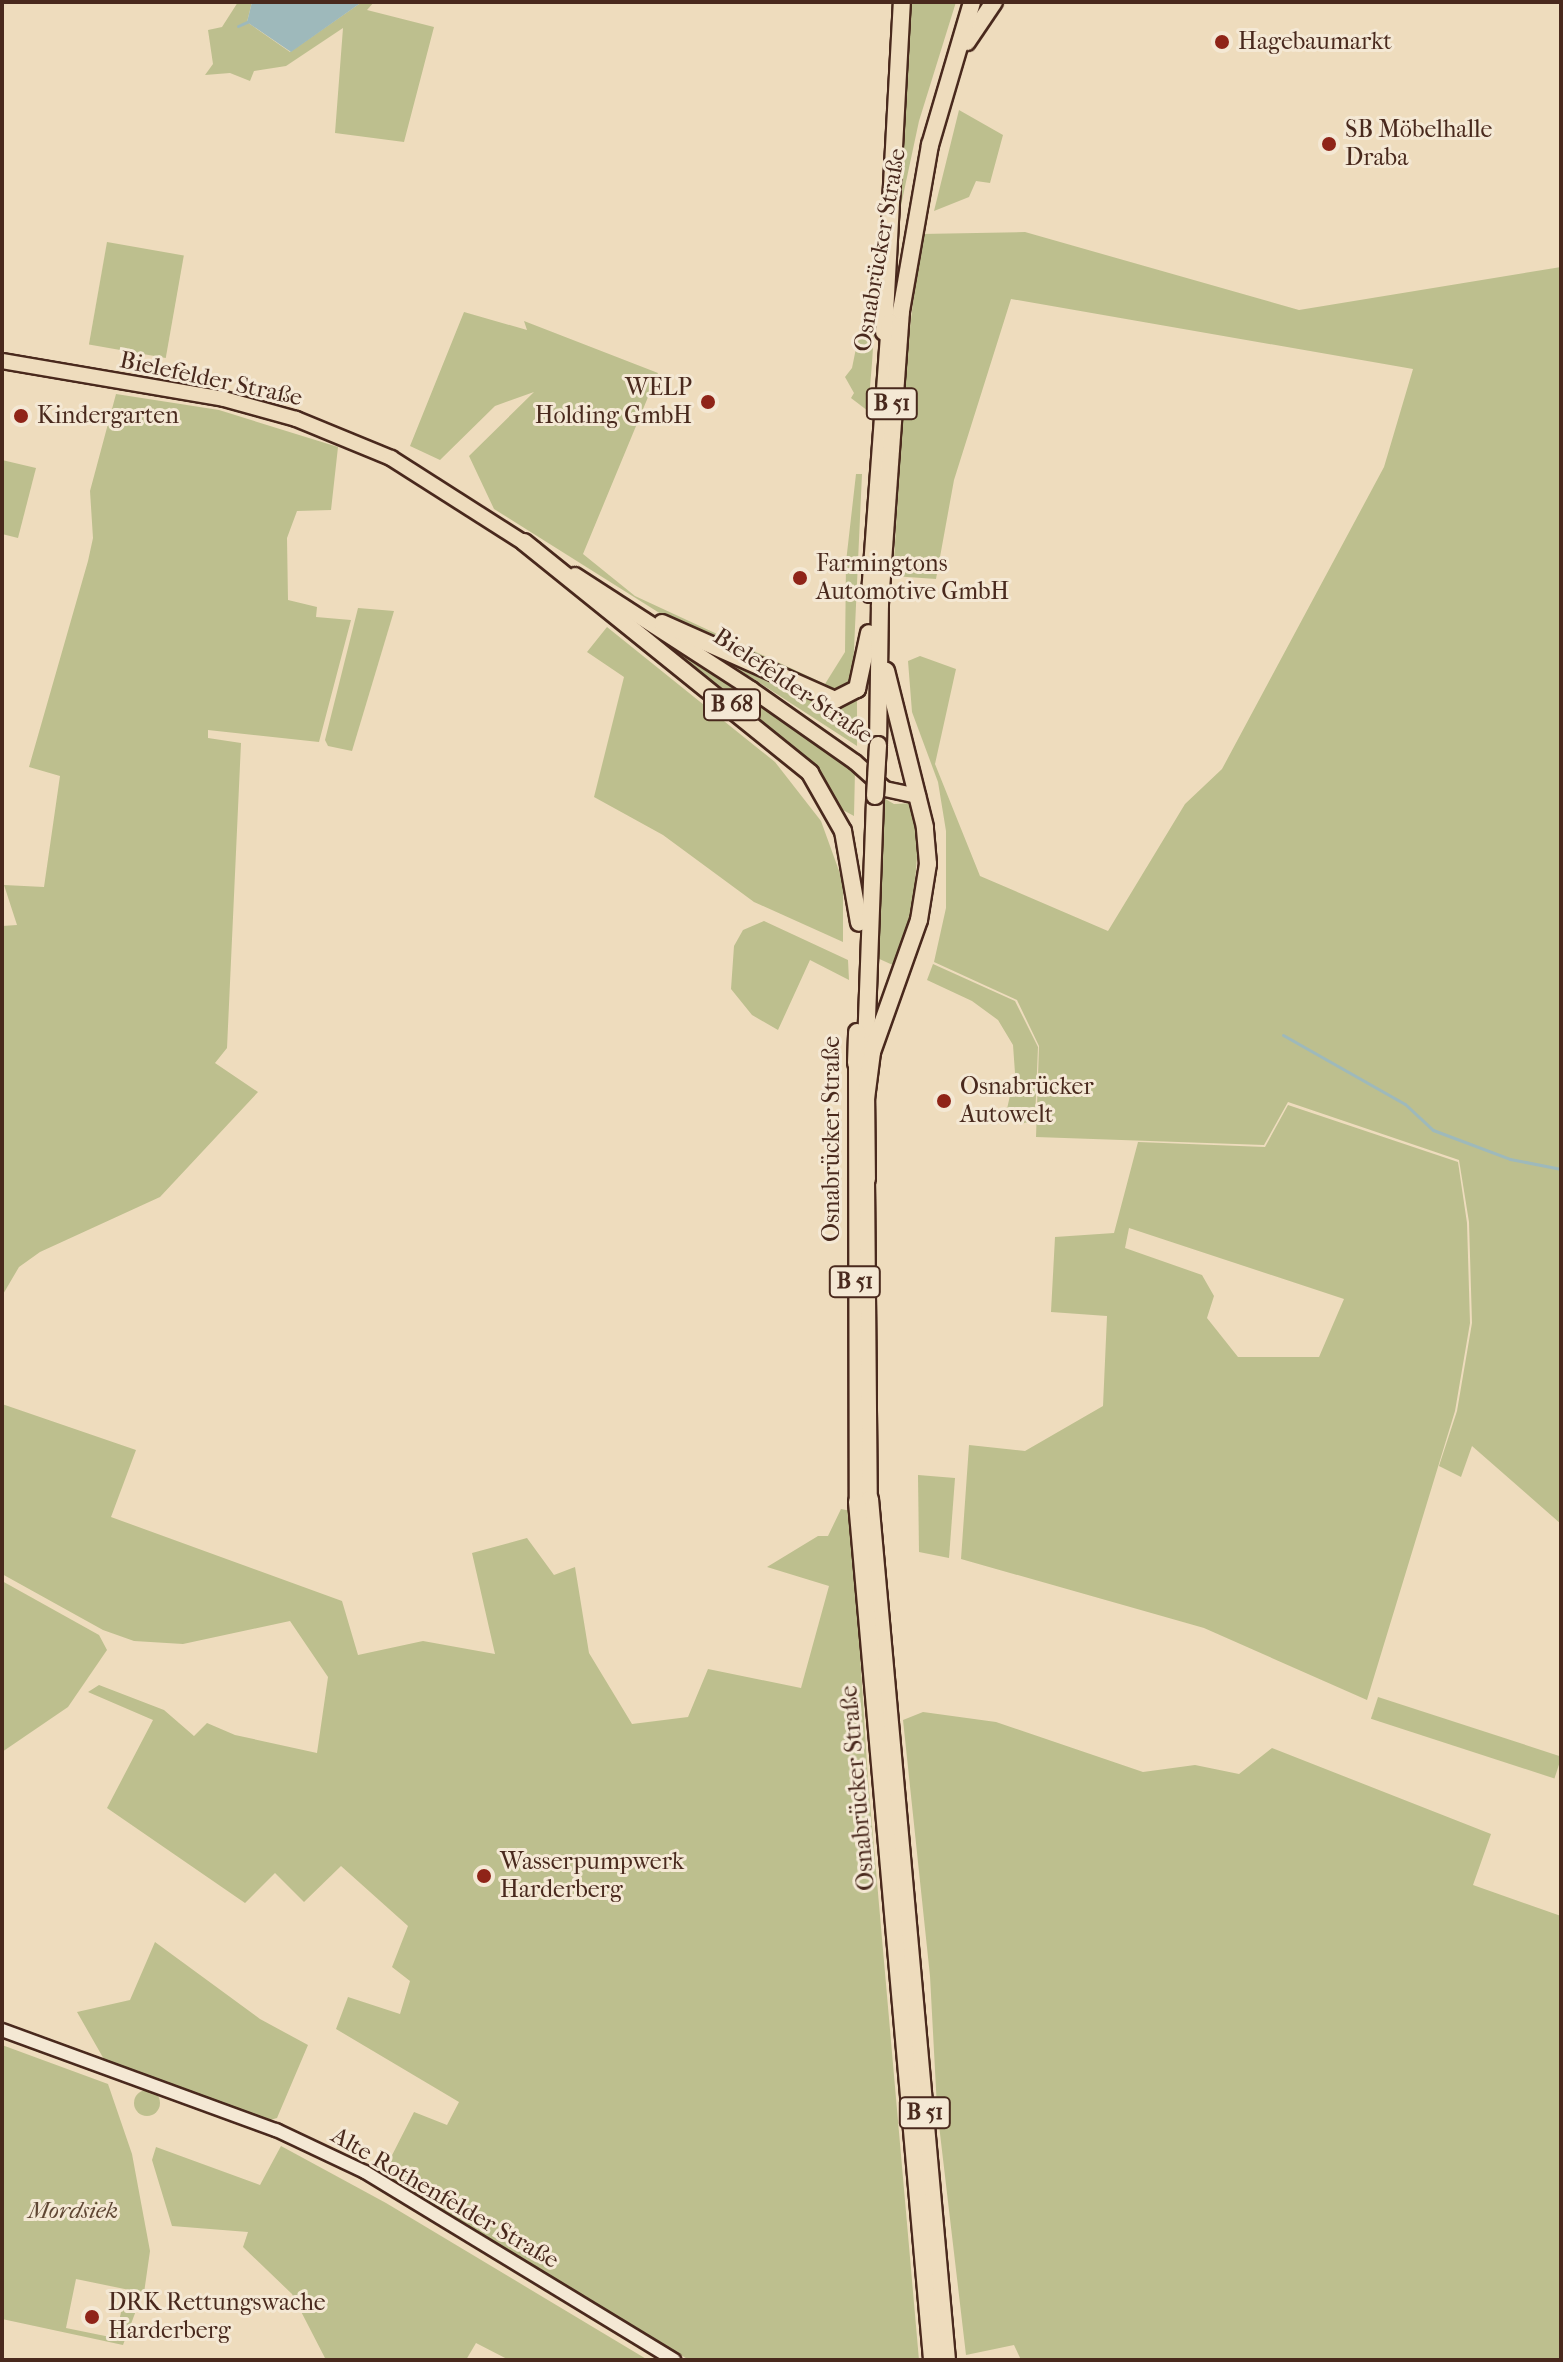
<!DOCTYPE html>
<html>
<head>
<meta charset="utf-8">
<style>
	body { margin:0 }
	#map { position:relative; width:1563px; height:2362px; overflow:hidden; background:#eedcbd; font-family:"IM FELL French Canon",serif }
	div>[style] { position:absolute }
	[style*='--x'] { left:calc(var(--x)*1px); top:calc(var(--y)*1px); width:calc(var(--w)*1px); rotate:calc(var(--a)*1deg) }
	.green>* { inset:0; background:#bdbf8e; transform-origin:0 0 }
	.round { border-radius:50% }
	.water>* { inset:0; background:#9eb9bb }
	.stream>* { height:3px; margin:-1.5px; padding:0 1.5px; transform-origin:1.5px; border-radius:1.5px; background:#9eb9bb }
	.roads { filter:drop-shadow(2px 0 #49291d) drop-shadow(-2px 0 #49291d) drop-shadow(0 2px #49291d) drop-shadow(0 -2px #49291d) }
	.secondary>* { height:12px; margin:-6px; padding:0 6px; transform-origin:6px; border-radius:6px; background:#f4e8d4 }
	.primary>* { height:14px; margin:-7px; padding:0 7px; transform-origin:7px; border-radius:7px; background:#eedcbd }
	.highway>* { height:16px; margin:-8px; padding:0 8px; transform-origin:8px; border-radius:8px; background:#eedcbd }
	.bridges { filter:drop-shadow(2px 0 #49291d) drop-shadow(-2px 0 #49291d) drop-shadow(0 2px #49291d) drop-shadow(0 -2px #49291d) }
	.highway-bridge>* { height:16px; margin:-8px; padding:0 8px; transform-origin:8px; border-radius:8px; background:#eedcbd }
	.dots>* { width:22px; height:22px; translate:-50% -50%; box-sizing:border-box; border:4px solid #f4e8d4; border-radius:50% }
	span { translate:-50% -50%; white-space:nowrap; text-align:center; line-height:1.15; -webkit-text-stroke:6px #f4e8d4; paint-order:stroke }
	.shield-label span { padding:2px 6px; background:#f4e8d4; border:2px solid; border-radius:6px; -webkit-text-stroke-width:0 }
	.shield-label { font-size:22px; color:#49291d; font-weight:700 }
	.poi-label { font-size:24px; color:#49291d }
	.left { translate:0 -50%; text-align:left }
	.right { translate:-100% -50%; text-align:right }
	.street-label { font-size:24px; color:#49291d }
	.park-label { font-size:24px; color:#604734; font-style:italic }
	.frame { position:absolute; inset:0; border:4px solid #49291d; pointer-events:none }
</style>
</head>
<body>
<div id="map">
	<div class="green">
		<i style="clip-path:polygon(238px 2px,252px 2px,247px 22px,290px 52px,362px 2px,374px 2px,367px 10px,434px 27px,404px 142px,335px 133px,343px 28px,286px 66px,254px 71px,250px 81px,230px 73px,205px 75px,213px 64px,208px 30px,222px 27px)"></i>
		<i style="clip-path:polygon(907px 2px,956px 2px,919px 121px,897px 224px)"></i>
		<i style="clip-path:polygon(959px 110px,1003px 135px,990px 183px,976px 181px,969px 197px,934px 211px)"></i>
		<i style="clip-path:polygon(1025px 232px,1299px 310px,1561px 267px,1561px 1524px,1472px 1446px,1461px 1477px,1439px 1466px,1457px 1411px,1472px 1323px,1469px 1222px,1459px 1160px,1288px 1102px,1264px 1145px,1036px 1137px,1039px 1046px,1017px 1000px,934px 962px,946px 908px,946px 831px,938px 782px,912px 712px,908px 661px,920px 656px,956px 669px,935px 764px,980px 876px,1108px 931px,1185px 804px,1222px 769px,1384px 467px,1413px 369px,1011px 299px,954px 480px,936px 579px,893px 576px,906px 362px,921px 234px)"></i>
		<i style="left:107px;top:242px;width:78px;height:104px;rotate:10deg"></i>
		<i style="clip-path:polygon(877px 288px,872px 363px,868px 411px,851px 398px,854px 393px,845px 377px,852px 368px,867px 294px)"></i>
		<i style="clip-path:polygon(464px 312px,527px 330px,524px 321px,658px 373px,583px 554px,635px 596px,825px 684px,845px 652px,846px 562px,856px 474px,862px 474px,853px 671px,847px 688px,833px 693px,669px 619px,494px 509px,469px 456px,534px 392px,495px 406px,440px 460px,410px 446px)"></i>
		<i style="clip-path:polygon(116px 394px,219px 410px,338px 447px,331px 510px,297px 511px,287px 538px,288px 600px,317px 607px,316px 617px,351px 620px,319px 742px,208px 730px,208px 738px,241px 743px,227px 1048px,215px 1063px,258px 1092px,160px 1197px,40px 1252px,19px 1267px,2px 1296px,2px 926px,17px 925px,4px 885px,44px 887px,60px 776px,29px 767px,88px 561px,93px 538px,90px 491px)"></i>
		<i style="clip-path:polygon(2px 460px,36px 468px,18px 538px,2px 534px)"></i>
		<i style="clip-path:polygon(358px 608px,394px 611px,352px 751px,328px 746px,325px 740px)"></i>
		<i style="clip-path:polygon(607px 627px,775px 762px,821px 821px,843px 882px,843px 942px,754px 902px,663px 835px,594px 797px,624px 677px,587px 652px)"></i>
		<i style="clip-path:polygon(665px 639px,855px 771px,854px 816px,841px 809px,814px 769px,661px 644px)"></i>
		<i style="clip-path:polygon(712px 652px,817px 701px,831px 705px,857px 695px,857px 746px)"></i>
		<i style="clip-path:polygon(882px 797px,894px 804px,914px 803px,919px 831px,912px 920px,895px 966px,875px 957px)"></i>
		<i style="clip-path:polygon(764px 921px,848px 960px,849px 980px,810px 960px,778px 1030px,752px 1015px,731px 989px,734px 946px,743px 930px)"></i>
		<i style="clip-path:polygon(933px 964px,1015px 1001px,1038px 1047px,1035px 1120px,1021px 1124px,1005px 1118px,1015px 1073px,1013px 1045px,998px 1020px,972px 1001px,927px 980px)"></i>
		<i style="clip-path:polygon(evenodd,1288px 1105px,1458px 1162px,1467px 1223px,1470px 1323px,1455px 1411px,1367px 1700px,1204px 1628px,961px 1559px,969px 1445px,1025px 1451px,1103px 1406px,1107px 1316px,1051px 1312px,1055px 1237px,1114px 1233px,1138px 1142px,1265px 1147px,1288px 1105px,1129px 1228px,1344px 1299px,1319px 1357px,1238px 1357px,1207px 1318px,1214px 1296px,1202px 1275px,1125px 1248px,1129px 1228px)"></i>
		<i style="clip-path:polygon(2px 1404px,136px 1450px,111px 1517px,342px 1601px,358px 1655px,423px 1641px,495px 1654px,472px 1553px,527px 1538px,554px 1575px,575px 1567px,589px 1653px,632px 1724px,688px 1717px,708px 1669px,801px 1688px,829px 1586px,767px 1567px,818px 1536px,828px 1536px,841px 1509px,851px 1511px,868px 1779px,919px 2360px,689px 2360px,383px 2173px,414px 2112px,447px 2125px,459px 2102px,336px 2029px,348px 1997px,400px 2014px,410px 1981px,392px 1967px,408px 1926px,341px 1866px,304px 1902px,275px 1873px,245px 1903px,107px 1808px,153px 1720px,88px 1692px,99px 1685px,164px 1710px,194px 1736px,207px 1723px,235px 1735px,317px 1753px,328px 1677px,290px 1621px,183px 1644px,134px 1641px,103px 1630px,2px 1574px)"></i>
		<i style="clip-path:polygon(918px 1475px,955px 1478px,949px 1558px,919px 1552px)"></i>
		<i style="clip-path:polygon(2px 1581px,99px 1635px,107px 1650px,68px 1707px,2px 1752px)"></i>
		<i style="left:1378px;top:1697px;width:193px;height:23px;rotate:18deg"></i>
		<i style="clip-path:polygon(923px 1712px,996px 1722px,1143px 1772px,1195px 1765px,1239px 1774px,1272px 1748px,1491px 1834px,1473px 1885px,1561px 1916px,1561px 2360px,1021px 2360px,1014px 2345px,966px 2355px,937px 2108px,930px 1976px,903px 1720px)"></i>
		<i style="clip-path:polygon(155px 1942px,260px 2019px,308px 2045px,277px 2118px,267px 2121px,105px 2061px,77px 2012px,130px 2000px)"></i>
		<i style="clip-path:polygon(2px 2045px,108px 2084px,132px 2154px,150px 2251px,144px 2293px,76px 2279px,66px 2328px,115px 2338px,122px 2308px,137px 2308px,123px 2345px,2px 2319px)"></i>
		<i class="round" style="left:134px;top:2090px;width:26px;height:26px"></i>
		<i style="clip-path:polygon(281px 2146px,386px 2203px,648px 2360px,509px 2360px,476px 2343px,466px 2360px,326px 2360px,292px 2294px,243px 2247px,248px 2232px,172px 2226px,152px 2160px,156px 2147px,260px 2185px)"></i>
	</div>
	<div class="water">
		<i style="clip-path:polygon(252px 2px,362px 2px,291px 52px,247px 22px)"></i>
	</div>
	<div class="stream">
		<i style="--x:238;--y:26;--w:12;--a:-24"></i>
		<i style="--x:1283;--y:1035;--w:140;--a:29.5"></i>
		<i style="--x:1405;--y:1104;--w:38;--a:43"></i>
		<i style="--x:1433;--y:1130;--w:82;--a:20.6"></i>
		<i style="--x:1510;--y:1159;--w:52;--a:11.1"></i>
	</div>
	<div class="roads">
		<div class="secondary">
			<i style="--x:2;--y:2030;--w:292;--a:20.1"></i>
			<i style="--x:276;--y:2130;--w:98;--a:25.3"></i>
			<i style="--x:365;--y:2172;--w:362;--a:31.3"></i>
		</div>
		<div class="primary">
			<i style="--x:2;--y:361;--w:225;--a:9.7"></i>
			<i style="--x:224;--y:399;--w:75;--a:15.5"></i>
			<i style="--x:296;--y:419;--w:103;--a:22.3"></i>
			<i style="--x:391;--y:458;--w:169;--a:32.5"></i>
			<i style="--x:575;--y:575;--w:210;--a:32.9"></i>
			<i style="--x:751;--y:689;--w:127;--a:35.1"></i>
			<i style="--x:855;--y:762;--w:40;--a:42"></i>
			<i style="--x:885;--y:789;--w:34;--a:12"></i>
			<i style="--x:856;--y:1063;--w:439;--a:89.9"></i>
			<i style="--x:867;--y:1179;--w:320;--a:89.5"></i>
		</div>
		<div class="highway">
			<i style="--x:967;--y:42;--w:48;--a:-56"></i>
			<i style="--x:884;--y:332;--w:330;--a:-86.9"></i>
			<i style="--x:524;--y:542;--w:368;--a:38.9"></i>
			<i style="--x:810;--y:773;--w:67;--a:60.4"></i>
			<i style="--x:843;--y:831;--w:93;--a:80.1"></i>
			<i style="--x:870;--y:594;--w:273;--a:-85.8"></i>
			<i style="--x:662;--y:623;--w:189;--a:24"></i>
			<i style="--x:835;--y:700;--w:25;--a:-27"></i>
			<i style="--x:857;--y:689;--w:57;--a:-77.9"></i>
			<i style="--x:878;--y:745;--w:141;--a:-89.2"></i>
			<i style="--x:880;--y:604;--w:294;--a:-85.9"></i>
			<i style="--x:901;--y:311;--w:169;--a:-80.1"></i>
			<i style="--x:930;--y:145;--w:149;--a:-73.6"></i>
			<i style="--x:866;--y:1046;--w:250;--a:-87.9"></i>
			<i style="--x:856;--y:1063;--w:31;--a:-88"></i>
			<i style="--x:866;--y:1089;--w:90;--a:89.4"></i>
			<i style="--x:866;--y:1099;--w:47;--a:-82.7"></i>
			<i style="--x:872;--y:1052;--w:140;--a:-70.4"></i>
			<i style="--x:919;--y:920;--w:57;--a:-80.9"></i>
			<i style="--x:928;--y:864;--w:37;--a:-95"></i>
			<i style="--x:925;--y:827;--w:161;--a:-104"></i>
			<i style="--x:870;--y:1499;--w:864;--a:84.89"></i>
			<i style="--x:857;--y:1502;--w:861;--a:85"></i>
		</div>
	</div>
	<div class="bridges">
		<div class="highway-bridge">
			<i style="--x:875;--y:796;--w:51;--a:-86.6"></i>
		</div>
	</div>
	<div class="dots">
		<i style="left:1222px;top:42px;background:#8f2418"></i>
		<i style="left:1329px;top:144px;background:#8f2418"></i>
		<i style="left:708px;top:402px;background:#8f2418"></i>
		<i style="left:21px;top:416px;background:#8f2418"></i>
		<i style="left:800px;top:578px;background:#8f2418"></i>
		<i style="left:944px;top:1101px;background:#8f2418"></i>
		<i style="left:484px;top:1876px;background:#8f2418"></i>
		<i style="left:92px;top:2317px;background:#8f2418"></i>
	</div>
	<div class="shield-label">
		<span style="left:892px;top:404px">B 51</span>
		<span style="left:732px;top:705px">B 68</span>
		<span style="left:855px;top:1282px">B 51</span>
		<span style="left:925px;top:2113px">B 51</span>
	</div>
	<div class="poi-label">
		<span class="left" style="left:1238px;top:42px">Hagebaumarkt</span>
		<span class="left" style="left:1345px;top:144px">SB Möbelhalle<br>Draba</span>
		<span class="right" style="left:692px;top:402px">WELP<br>Holding GmbH</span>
		<span class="left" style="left:37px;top:416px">Kindergarten</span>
		<span class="left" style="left:816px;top:578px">Farmingtons<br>Automotive GmbH</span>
		<span class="left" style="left:960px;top:1101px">Osnabrücker<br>Autowelt</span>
		<span class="left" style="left:500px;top:1876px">Wasserpumpwerk<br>Harderberg</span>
		<span class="left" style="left:108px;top:2317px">DRK Rettungswache<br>Harderberg</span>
	</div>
	<div class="street-label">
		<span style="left:880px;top:250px;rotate:-80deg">Osnabrücker Straße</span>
		<span style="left:211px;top:379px;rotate:12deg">Bielefelder Straße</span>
		<span style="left:793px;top:686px;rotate:34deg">Bielefelder Straße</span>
		<span style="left:832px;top:1139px;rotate:-90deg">Osnabrücker Straße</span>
		<span style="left:858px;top:1788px;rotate:-95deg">Osnabrücker Straße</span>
		<span style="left:445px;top:2198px;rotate:30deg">Alte Rothenfelder Straße</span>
	</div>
	<div class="park-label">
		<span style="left:73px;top:2211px">Mordsiek</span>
	</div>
	<div class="frame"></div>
</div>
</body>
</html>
